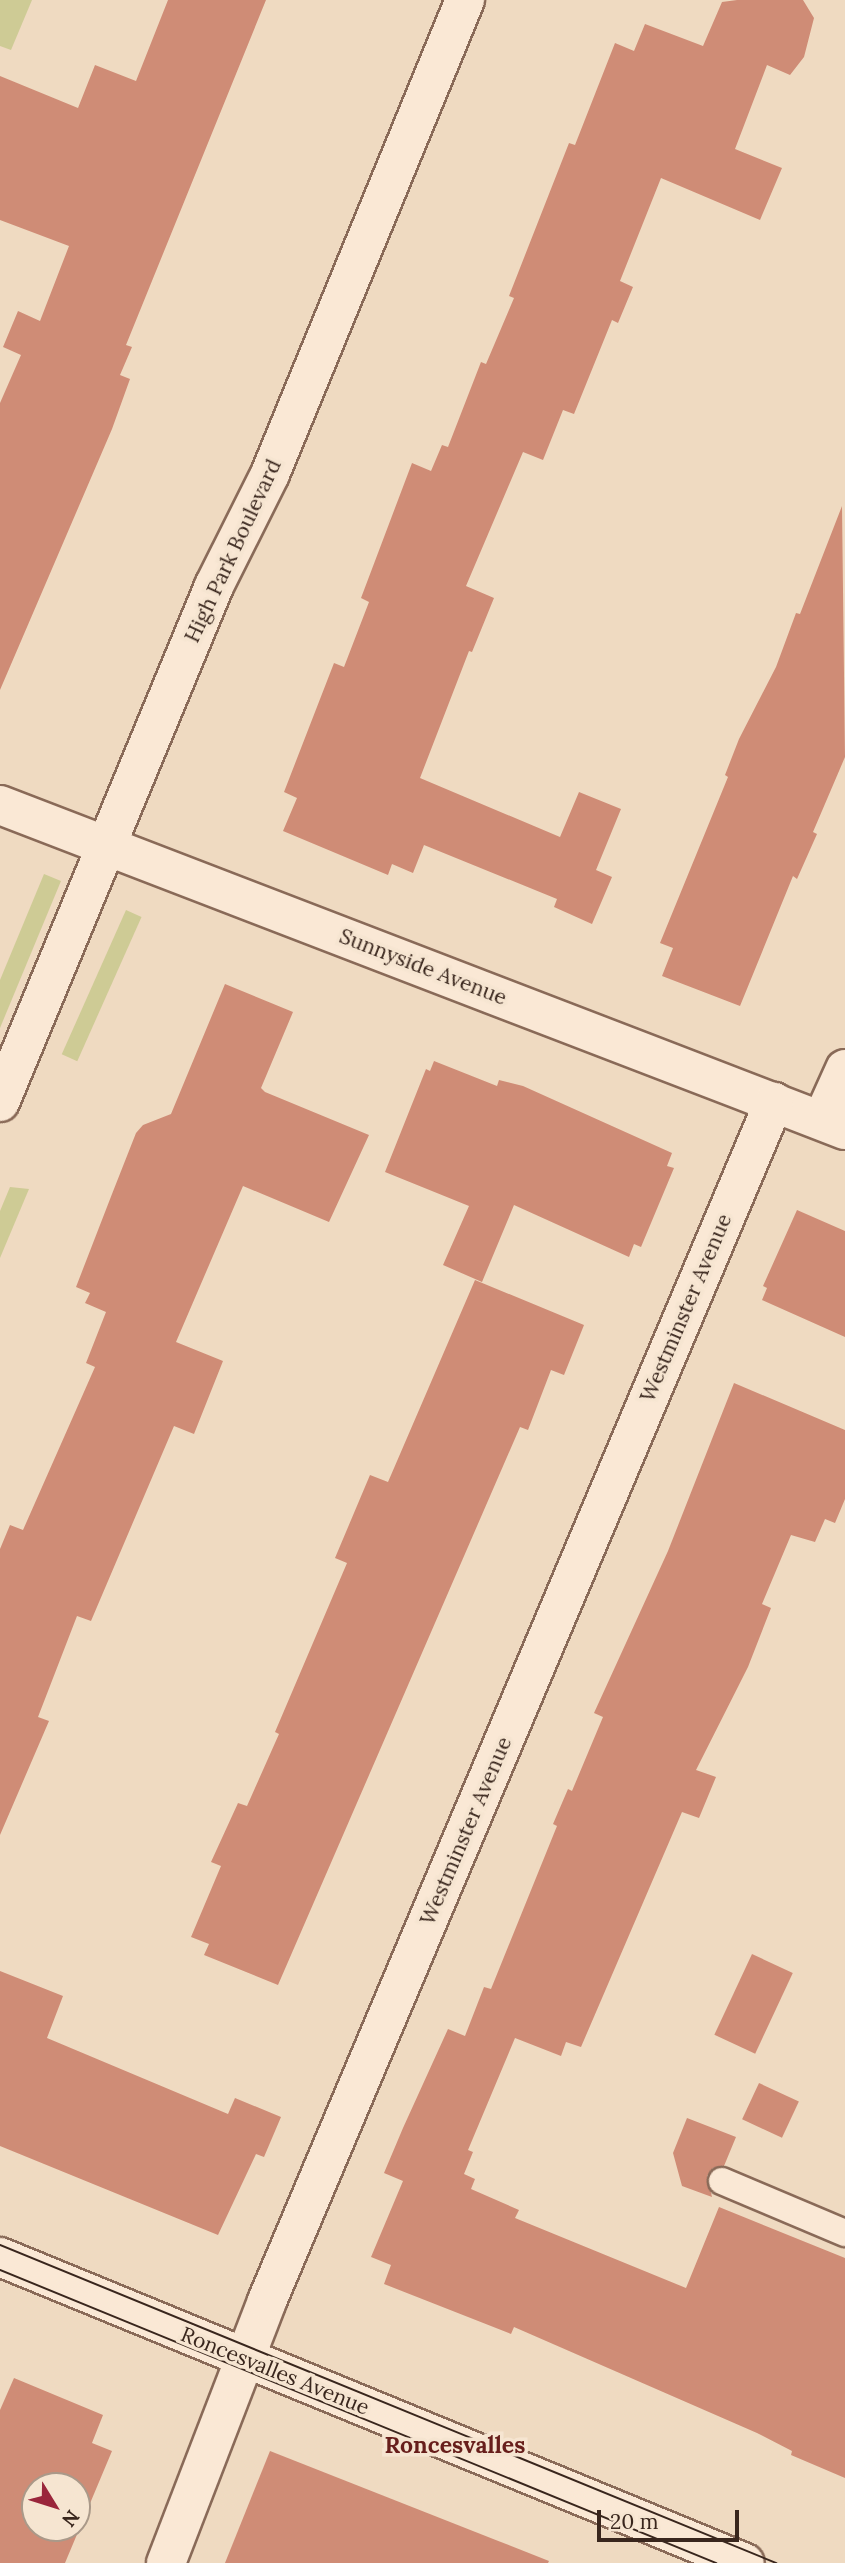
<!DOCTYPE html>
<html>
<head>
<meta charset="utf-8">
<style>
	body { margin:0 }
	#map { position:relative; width:845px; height:2563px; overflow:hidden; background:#efdac1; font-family:Lora,serif }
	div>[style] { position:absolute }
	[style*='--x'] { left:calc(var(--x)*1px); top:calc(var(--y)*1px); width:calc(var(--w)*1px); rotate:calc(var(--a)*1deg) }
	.green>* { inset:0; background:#cecb95; transform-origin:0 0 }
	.building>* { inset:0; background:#cf8c76; transform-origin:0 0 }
	.roads { filter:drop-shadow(2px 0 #896a58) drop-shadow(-2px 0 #896a58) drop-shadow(0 2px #896a58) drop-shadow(0 -2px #896a58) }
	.service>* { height:26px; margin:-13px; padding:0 13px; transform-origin:13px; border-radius:13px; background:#fae8d5 }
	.minor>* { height:38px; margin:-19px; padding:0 19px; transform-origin:19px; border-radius:19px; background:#fae8d5 }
	.tertiary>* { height:38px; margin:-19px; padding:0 19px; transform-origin:19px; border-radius:19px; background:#fae8d5 }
	.tram>* { height:2px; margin:-1px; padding:0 1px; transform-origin:1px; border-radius:1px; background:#39261d }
	span { translate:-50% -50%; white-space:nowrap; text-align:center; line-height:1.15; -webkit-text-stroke:7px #f6e5d1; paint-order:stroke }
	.street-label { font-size:21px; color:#39261d }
	.neighbourhood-label { font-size:23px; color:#671e1b; font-weight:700 }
	.north { position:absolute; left:21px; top:2472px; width:70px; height:70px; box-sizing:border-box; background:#f6e5d1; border:2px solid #aa9989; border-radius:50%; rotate:128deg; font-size:19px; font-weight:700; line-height:28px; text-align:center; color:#39261d }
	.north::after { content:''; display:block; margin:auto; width:24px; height:32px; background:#9a263b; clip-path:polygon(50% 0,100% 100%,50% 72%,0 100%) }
	.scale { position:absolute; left:597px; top:2510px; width:142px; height:32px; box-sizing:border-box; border:4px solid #39261d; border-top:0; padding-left:9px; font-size:21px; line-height:24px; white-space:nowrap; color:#39261d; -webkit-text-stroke:5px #f6e5d1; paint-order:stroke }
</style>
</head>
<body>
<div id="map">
	<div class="green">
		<i style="clip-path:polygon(0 0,32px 0,11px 50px,0 46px)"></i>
		<i style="clip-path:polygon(44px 874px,61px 881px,0 1028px,0 980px)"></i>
		<i style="left:126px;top:910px;width:17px;height:158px;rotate:24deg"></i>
		<i style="clip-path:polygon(10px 1187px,29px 1189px,0 1258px,0 1211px)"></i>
	</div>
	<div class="building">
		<i style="clip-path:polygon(168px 0,266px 0,126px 345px,132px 347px,120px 375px,130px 379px,112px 429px,0 690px,0 403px,21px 355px,3px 347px,18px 311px,40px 321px,69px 246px,0 220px,0 76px,78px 108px,95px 65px,136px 81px)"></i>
		<i style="clip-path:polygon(737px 0,803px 0,814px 18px,804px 57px,790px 75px,767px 65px,735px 149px,782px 168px,760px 220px,661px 178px,620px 281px,633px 287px,618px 323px,612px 320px,574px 414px,563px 410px,543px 460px,523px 452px,466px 586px,494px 598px,472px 652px,469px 651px,420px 778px,560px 837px,579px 792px,621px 809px,596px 870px,612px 877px,592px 924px,554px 907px,557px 899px,424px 845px,413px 873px,392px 864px,388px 875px,283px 831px,297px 798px,284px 792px,334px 663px,344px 667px,369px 602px,361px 598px,412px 463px,431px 471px,442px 445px,448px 447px,481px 362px,486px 364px,514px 298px,509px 296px,569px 143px,575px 145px,615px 43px,634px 51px,645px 24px,703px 46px,722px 2px)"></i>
		<i style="clip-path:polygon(842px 506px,845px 757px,813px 832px,817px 834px,797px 879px,793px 876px,740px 1006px,662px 976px,673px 948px,660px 943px,728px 777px,725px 775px,739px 739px,776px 667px,796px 613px,800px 614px)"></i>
		<i style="clip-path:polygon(225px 984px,293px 1012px,261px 1088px,265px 1092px,369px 1135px,329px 1222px,243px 1186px,176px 1342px,223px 1361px,194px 1434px,174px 1426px,91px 1621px,77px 1616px,38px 1717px,49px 1721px,0 1835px,0 1549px,10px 1525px,23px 1530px,95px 1367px,86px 1363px,106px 1312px,85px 1303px,90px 1293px,76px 1287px,112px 1194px,136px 1133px,143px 1125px,171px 1114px)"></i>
		<i style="clip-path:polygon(434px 1061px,497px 1086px,499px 1080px,523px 1086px,672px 1153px,667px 1166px,674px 1168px,641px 1247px,634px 1244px,629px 1257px,514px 1205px,482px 1282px,443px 1265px,469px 1206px,385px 1172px,426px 1069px,430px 1071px)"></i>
		<i style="clip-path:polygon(797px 1210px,845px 1231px,845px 1337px,762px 1300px,767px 1288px,763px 1286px)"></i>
		<i style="clip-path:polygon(475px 1280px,584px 1325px,564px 1375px,551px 1370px,528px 1430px,520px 1427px,278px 1985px,204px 1955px,209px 1944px,191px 1937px,221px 1866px,211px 1862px,238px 1803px,247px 1806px,279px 1734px,275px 1732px,347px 1563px,335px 1558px,370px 1475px,388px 1482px)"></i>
		<i style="clip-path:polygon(734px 1383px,845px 1430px,845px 1499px,835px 1523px,825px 1519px,815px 1542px,791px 1535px,762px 1604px,771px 1608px,748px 1667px,696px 1770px,716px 1777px,699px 1818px,682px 1812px,581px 2047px,566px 2042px,561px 2056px,515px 2038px,468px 2150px,473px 2152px,464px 2174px,475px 2179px,471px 2189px,519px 2210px,515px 2218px,686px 2288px,719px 2207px,845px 2258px,845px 2478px,791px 2455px,792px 2451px,757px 2433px,514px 2327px,511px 2334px,384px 2284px,391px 2265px,371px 2257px,403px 2181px,384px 2173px,403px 2128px,448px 2029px,465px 2036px,484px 1987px,491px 1989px,557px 1826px,553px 1824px,568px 1789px,572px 1791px,603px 1717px,594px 1713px,668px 1551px)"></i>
		<i style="left:752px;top:1954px;width:45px;height:89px;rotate:25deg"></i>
		<i style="clip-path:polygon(0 1971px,63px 1996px,47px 2038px,228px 2114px,235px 2098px,281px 2117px,264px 2157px,256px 2154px,218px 2235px,0 2146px)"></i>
		<i style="left:759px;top:2083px;width:44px;height:40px;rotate:25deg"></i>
		<i style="clip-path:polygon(687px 2118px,736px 2137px,724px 2166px,713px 2168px,707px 2176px,712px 2197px,682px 2186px,673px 2153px)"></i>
		<i style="clip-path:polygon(evenodd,14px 2378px,103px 2415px,92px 2443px,112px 2451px,65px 2563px,0 2563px,0 2410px,14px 2378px,35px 2486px,77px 2486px,77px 2528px,35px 2528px,35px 2486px)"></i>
		<i style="clip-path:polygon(270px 2451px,549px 2561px,548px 2563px,225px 2563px)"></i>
	</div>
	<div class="roads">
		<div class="service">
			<i style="--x:722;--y:2181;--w:134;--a:22.9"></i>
		</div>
		<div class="minor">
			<i style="--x:0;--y:805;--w:905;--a:21.04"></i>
			<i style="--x:0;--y:1102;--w:559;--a:-67.47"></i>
			<i style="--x:214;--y:586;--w:125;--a:-63.4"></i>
			<i style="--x:270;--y:474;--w:513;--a:-67.64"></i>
			<i style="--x:822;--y:1120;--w:56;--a:-65.7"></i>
			<i style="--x:166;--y:2563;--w:281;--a:-68.9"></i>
			<i style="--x:267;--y:2301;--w:1302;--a:-67.08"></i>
		</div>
		<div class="tertiary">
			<i style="--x:0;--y:2257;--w:805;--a:22.33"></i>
		</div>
	</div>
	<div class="tram">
		<i style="--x:0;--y:2245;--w:839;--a:22.28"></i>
		<i style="--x:0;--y:2270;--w:774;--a:22.26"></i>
	</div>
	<div class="street-label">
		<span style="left:233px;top:551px;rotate:-65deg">High Park Boulevard</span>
		<span style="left:423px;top:967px;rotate:21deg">Sunnyside Avenue</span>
		<span style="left:686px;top:1308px;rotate:-67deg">Westminster Avenue</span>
		<span style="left:466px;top:1831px;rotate:-67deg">Westminster Avenue</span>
		<span style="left:275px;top:2371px;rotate:22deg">Roncesvalles Avenue</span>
	</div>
	<div class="neighbourhood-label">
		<span style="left:455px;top:2445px">Roncesvalles</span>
	</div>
	<div class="north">N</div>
	<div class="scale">20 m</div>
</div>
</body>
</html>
